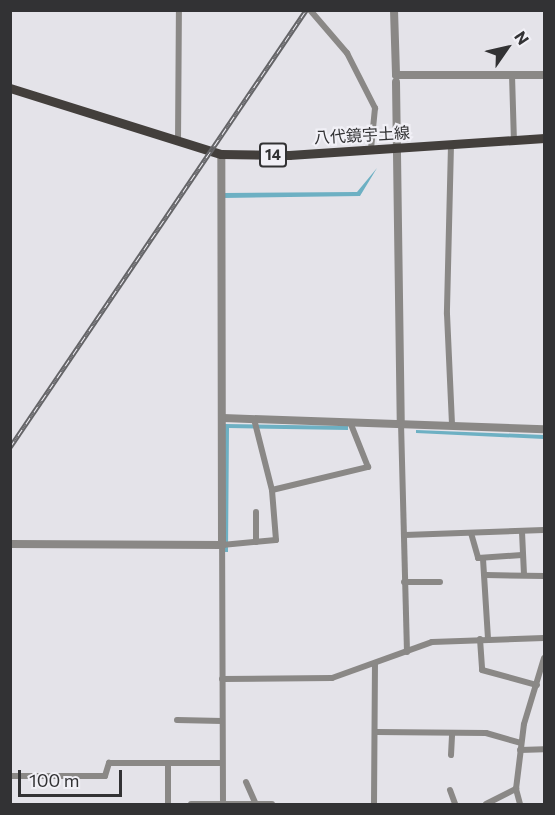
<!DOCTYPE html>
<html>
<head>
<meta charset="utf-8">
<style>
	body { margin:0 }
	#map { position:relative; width:555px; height:815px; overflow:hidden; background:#e4e3e9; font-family:Commissioner,"Noto Sans JP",sans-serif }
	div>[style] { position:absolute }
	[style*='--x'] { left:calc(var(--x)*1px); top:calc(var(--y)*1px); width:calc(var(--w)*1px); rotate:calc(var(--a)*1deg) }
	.water>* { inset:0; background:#6db0c3 }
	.minor>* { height:6px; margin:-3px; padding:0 3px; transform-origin:3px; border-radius:3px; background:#8a8886 }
	.tertiary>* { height:8px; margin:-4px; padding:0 4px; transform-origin:4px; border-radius:4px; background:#8a8886 }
	.primary>* { height:9px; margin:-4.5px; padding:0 4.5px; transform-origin:4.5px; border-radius:4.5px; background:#433f3c }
	.rail>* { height:4.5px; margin-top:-2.25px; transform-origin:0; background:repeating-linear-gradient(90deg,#f1f0f6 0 7px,#646467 0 14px); box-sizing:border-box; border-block:2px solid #646467 }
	span { translate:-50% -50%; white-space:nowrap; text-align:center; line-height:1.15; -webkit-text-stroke:4.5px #f1f0f6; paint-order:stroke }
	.shield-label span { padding:2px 4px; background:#f1f0f6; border:2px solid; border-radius:4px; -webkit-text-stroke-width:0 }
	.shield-label { font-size:15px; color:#323234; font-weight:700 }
	.street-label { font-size:16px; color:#323234 }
	.frame { position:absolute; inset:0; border:12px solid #323234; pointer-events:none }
	.north { position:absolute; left:477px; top:18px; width:60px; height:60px; -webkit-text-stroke:4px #f1f0f6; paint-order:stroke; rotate:56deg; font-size:16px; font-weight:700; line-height:24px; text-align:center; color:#323234 }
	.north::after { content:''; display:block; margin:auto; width:21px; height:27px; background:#323234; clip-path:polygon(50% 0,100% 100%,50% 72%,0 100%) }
	.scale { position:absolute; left:18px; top:770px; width:104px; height:27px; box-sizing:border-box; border:3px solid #323234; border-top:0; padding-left:8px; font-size:18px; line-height:21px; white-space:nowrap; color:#323234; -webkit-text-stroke:4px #f1f0f6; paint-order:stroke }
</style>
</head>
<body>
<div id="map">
	<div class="water">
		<i style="clip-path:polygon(377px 168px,360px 196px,223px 198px,223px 193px,357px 192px)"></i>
		<i style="clip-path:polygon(225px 424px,348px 426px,348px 430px,229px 428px,228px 552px,224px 552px)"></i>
		<i style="clip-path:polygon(416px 430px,544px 435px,544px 439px,416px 433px)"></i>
	</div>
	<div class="minor">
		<i style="--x:310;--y:10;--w:57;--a:49.3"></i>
		<i style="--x:347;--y:53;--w:62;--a:63"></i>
		<i style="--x:375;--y:108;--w:41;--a:95.6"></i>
		<i style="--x:512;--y:75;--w:66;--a:88.3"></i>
		<i style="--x:178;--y:142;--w:132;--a:-89.6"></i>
		<i style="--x:451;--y:145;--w:169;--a:91.4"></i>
		<i style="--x:447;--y:314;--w:111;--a:87.4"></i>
		<i style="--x:254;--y:419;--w:73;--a:75.8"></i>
		<i style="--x:272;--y:490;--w:99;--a:-13.5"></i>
		<i style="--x:368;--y:467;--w:48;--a:-111.8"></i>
		<i style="--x:401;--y:423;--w:229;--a:88.5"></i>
		<i style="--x:522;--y:532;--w:42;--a:87.3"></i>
		<i style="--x:471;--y:533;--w:26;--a:74"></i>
		<i style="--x:478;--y:558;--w:44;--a:-3.9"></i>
		<i style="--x:405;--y:535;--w:139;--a:-2.1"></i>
		<i style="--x:256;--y:542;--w:30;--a:-90"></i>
		<i style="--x:483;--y:559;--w:80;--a:86.4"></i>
		<i style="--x:486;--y:575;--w:58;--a:1"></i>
		<i style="--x:404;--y:582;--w:36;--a:0"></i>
		<i style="--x:480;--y:639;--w:31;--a:86"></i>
		<i style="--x:482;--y:670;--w:57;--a:15.3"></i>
		<i style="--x:222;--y:679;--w:110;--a:-0.5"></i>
		<i style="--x:332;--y:678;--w:106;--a:-19.8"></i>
		<i style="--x:432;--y:642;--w:112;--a:-2"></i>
		<i style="--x:177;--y:720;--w:45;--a:1.3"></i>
		<i style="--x:376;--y:732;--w:110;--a:0.5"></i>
		<i style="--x:486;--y:733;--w:36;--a:16"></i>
		<i style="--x:520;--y:750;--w:24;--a:-2"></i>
		<i style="--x:451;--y:755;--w:22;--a:-87"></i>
		<i style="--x:10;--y:776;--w:95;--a:0"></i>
		<i style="--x:105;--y:776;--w:14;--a:-73"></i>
		<i style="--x:109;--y:763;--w:113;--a:0"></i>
		<i style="--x:246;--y:782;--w:24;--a:66"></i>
		<i style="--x:450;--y:790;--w:15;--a:70"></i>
		<i style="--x:168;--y:804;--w:41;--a:-90"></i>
		<i style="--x:191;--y:804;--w:81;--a:0"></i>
		<i style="--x:223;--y:804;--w:259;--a:-90.2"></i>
		<i style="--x:222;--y:545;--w:54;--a:-5.3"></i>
		<i style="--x:276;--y:540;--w:50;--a:-94.6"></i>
		<i style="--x:374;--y:804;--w:140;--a:-89.6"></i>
		<i style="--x:486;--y:804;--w:34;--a:-27"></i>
		<i style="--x:520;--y:804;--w:16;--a:-105"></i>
		<i style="--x:516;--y:789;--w:65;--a:-83"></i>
		<i style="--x:524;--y:724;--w:69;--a:-73.1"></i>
	</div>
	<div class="tertiary">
		<i style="--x:394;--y:10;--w:65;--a:88.2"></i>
		<i style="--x:396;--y:75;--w:148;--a:0"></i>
		<i style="--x:396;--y:82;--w:341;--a:89.2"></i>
		<i style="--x:223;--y:418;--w:321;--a:2"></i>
		<i style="--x:10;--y:544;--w:212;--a:0.3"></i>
		<i style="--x:222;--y:545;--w:391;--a:-90.1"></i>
	</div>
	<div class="primary">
		<i style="--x:10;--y:88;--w:221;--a:17.4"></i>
		<i style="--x:221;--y:154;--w:68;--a:0.8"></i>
		<i style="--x:289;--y:155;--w:256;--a:-3.8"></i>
	</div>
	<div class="rail">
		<i style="--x:10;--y:447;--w:528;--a:-55.89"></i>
	</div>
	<div class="shield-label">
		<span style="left:273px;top:155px">14</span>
	</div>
	<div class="street-label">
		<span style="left:362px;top:135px;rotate:-3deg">八代鏡宇土線</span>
	</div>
	<div class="frame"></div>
	<div class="north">N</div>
	<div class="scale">100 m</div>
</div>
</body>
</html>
